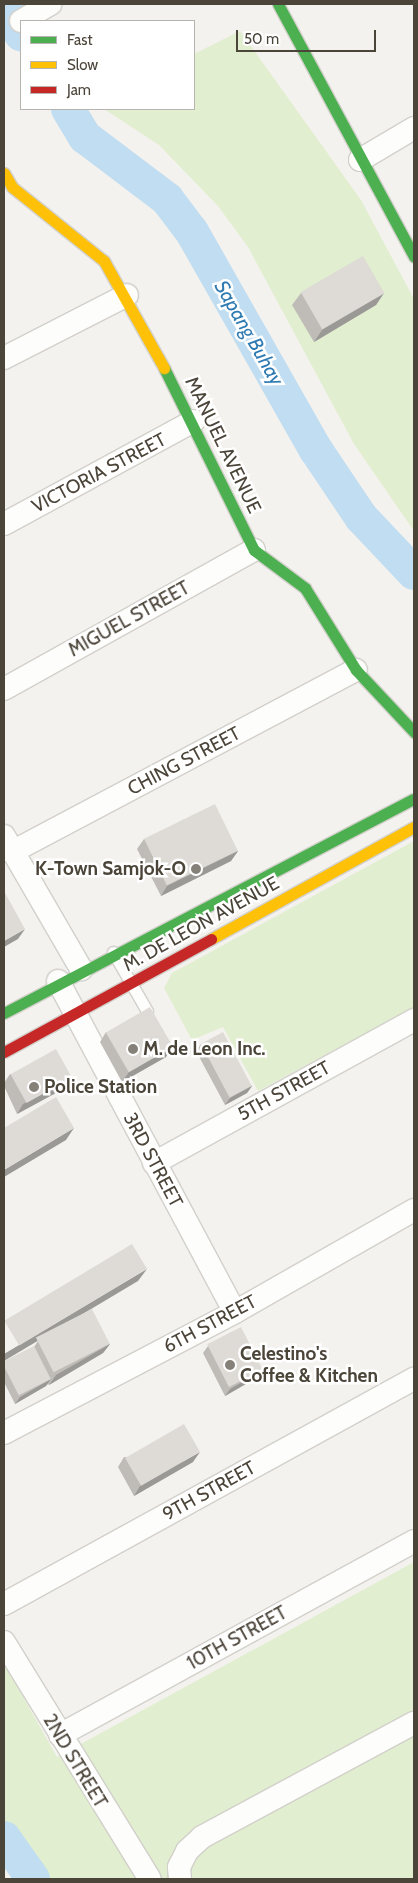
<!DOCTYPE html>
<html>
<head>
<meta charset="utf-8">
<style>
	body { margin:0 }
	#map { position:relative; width:418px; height:1883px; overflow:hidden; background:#f4f2ee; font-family:Cabin,sans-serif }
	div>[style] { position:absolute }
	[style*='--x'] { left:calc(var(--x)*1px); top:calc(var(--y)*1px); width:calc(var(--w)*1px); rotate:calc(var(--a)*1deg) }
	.green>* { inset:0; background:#e1eecf }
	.river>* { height:34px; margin:-17px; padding:0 17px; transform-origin:17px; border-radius:17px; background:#c0ddf1 }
	.roads { filter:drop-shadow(1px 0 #d2d0cb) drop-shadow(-1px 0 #d2d0cb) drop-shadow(0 1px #d2d0cb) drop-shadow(0 -1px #d2d0cb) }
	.lane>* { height:11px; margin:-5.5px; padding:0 5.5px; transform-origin:5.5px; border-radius:5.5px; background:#fdfdfc }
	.street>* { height:22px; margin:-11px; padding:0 11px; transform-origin:11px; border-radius:11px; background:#fdfdfc }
	.fast>* { height:11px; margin:-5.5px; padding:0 5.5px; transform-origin:5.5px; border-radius:5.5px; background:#4caf50 }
	.slow>* { height:11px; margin:-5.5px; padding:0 5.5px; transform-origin:5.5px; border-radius:5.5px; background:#ffc107 }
	.jam>* { height:11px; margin:-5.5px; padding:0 5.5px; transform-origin:5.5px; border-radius:5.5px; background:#c62828 }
	.wall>* { inset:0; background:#bfbcb8 }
	.shaded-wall>* { inset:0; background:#9b9996 }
	.building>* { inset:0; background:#dedbd6; transform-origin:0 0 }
	.dots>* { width:14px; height:14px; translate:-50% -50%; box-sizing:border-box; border:2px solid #fff; border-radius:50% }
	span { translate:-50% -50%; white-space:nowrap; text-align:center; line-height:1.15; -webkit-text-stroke:5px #fff; paint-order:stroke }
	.street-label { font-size:19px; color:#4b4439 }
	.poi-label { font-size:19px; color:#4b4439; font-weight:700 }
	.right { translate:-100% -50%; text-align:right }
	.left { translate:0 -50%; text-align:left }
	.water-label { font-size:20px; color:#2e7ab2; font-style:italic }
	.frame { position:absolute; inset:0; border:5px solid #4b4439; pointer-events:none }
	.legend { position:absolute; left:20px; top:20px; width:175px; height:90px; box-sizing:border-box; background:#fff; border:1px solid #b7b4b0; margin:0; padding:6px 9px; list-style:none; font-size:15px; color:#4b4439 }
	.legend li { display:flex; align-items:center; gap:10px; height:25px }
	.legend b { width:25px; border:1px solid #b7b4b0 }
	.scale { position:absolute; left:236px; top:30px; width:140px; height:22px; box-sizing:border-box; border:2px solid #4b4439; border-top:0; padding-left:6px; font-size:15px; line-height:18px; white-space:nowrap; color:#4b4439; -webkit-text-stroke:4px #fff; paint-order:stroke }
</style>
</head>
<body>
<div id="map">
	<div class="green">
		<i style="clip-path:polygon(240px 31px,361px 200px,414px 299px,414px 531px,354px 444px,248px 247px,218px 206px,159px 145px,104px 109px,194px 109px,194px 54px)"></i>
		<i style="clip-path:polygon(414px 841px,414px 1007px,258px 1091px,223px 1027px,192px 1040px,164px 988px,172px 973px)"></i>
		<i style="clip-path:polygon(414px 1562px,414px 1879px,45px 1879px,4px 1822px,4px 1663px,57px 1757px)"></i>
	</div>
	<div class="river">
		<i style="--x:4;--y:6;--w:33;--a:59"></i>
		<i style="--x:68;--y:109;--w:33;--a:59"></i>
		<i style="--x:85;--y:137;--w:103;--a:37.1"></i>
		<i style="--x:167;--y:199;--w:41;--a:52.9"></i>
		<i style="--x:192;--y:232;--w:251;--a:60.4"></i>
		<i style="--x:316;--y:450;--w:81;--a:56.1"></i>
		<i style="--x:361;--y:517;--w:77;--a:46.6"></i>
		<i style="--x:4;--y:1838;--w:50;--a:54.7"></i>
	</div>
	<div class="roads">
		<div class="lane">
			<i style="--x:113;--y:952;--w:68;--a:60"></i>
		</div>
		<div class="street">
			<i style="--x:21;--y:21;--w:34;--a:-30"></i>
			<i style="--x:360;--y:160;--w:63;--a:-30.7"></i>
			<i style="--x:4;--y:358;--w:138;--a:-27.1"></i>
			<i style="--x:4;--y:524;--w:216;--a:-28.5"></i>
			<i style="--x:4;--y:689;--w:286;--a:-29.1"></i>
			<i style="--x:4;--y:836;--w:154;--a:59.9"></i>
			<i style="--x:12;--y:852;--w:389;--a:-27.9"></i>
			<i style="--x:58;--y:981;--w:375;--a:61.9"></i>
			<i style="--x:154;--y:1163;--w:297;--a:-28.8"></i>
			<i style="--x:4;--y:1433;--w:261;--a:-27.6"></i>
			<i style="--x:235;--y:1312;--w:206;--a:-29.7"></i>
			<i style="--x:4;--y:1604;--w:468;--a:-28.8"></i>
			<i style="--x:4;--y:1642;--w:278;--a:58.4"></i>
			<i style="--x:60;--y:1735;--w:404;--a:-28.7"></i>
			<i style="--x:180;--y:1879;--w:12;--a:-95"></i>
			<i style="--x:179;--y:1867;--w:18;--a:-63"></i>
			<i style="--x:187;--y:1851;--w:21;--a:-43"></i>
			<i style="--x:202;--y:1837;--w:241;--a:-28.3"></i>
		</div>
		<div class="fast">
			<i style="--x:278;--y:4;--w:287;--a:61.7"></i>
			<i style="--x:164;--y:368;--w:203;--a:63.7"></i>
			<i style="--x:254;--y:550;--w:64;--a:36.7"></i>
			<i style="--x:305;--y:588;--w:97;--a:58.1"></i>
			<i style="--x:356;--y:670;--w:85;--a:46.9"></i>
			<i style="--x:4;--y:1013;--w:462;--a:-27.6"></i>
		</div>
		<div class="slow">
			<i style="--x:4;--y:173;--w:16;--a:60"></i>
			<i style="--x:12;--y:187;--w:118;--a:38.8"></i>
			<i style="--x:104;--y:261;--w:123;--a:60.7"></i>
			<i style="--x:211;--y:939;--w:232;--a:-28.9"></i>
		</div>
		<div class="jam">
			<i style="--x:4;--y:1052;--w:236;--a:-28.6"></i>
		</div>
	</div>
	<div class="wall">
		<i style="clip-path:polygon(301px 293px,384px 293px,376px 305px,314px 342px,292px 305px)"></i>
		<i style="clip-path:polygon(144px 839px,238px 851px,231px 861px,161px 896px,137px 849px)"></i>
		<i style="clip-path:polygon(106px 1032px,166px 1057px,122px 1082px,100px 1042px)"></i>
		<i style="clip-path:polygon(201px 1044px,252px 1086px,247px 1093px,225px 1105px,196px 1051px)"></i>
		<i style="clip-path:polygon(10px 1074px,65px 1088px,17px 1114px,4px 1086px,4px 1083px)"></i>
		<i style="clip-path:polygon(38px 1341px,110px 1344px,103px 1353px,49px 1385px,48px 1384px,46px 1386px,15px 1404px,4px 1382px,4px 1365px,34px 1347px)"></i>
		<i style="clip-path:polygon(208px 1346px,263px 1370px,258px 1377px,225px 1396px,203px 1353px)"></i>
		<i style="clip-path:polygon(124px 1457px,193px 1462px,134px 1496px,118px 1467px)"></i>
	</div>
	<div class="shaded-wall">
		<i style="clip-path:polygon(384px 293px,376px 305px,314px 342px,322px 330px)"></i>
		<i style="clip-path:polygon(238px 851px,231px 861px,161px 896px,167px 886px)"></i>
		<i style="clip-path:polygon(25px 929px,18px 939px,4px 947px,4px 941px)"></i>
		<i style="clip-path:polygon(173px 1047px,166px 1057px,122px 1082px,129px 1072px)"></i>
		<i style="clip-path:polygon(72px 1078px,65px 1088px,17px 1114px,23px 1104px)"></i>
		<i style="clip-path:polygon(252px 1086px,247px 1093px,225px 1105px,230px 1098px)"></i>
		<i style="clip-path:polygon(74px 1128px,66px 1140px,4px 1177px,4px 1170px)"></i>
		<i style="clip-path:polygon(147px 1269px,138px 1281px,4px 1361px,4px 1354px)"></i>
		<i style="clip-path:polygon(110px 1344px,103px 1353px,49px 1385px,56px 1375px)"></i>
		<i style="clip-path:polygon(263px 1370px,258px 1377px,225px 1396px,230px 1389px)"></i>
		<i style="clip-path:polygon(51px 1379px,46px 1386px,15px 1404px,20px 1397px)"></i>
		<i style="clip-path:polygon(200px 1452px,193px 1462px,134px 1496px,140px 1486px)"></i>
	</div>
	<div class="building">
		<i style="left:363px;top:256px;width:43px;height:72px;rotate:60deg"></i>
		<i style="left:215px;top:804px;width:52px;height:79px;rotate:64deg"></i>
		<i style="clip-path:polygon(4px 891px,25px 929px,4px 941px)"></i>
		<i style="left:150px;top:1007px;width:46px;height:51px;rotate:60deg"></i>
		<i style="left:223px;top:1032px;width:61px;height:25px;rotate:62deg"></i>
		<i style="left:56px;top:1049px;width:33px;height:52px;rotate:61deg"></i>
		<i style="clip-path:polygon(56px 1097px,74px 1128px,4px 1170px,4px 1128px)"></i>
		<i style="left:132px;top:1244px;width:29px;height:149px;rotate:59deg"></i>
		<i style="left:92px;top:1309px;width:39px;height:63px;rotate:63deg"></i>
		<i style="left:241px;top:1327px;width:48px;height:38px;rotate:63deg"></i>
		<i style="left:34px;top:1346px;width:37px;height:36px;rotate:63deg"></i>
		<i style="left:184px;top:1424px;width:32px;height:68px;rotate:60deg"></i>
	</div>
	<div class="dots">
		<i style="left:196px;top:869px;background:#868178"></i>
		<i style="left:133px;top:1049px;background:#868178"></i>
		<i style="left:34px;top:1087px;background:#868178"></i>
		<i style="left:230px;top:1365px;background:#868178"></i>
	</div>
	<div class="street-label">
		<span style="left:223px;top:445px;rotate:64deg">MANUEL AVENUE</span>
		<span style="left:99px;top:473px;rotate:-28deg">VICTORIA STREET</span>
		<span style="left:129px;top:619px;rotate:-29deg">MIGUEL STREET</span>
		<span style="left:184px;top:761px;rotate:-28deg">CHING STREET</span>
		<span style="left:201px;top:924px;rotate:-29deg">M. DE LEON AVENUE</span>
		<span style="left:284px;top:1091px;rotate:-29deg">5TH STREET</span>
		<span style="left:153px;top:1160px;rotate:62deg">3RD STREET</span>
		<span style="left:210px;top:1324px;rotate:-28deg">6TH STREET</span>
		<span style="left:209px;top:1491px;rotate:-29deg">9TH STREET</span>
		<span style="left:237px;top:1638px;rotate:-29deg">10TH STREET</span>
		<span style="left:75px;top:1761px;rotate:59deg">2ND STREET</span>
	</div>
	<div class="poi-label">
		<span class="right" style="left:186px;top:869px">K-Town Samjok-O</span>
		<span class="left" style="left:143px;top:1049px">M. de Leon Inc.</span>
		<span class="left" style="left:44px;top:1087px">Police Station</span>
		<span class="left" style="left:240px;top:1365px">Celestino's<br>Coffee &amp; Kitchen</span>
	</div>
	<div class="water-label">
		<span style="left:249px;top:333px;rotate:60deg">Sapang Buhay</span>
	</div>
	<div class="frame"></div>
	<ul class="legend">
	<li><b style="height:6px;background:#4caf50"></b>Fast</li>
	<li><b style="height:6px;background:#ffc107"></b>Slow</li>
	<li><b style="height:6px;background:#c62828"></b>Jam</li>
	</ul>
	<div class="scale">50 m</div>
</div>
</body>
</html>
